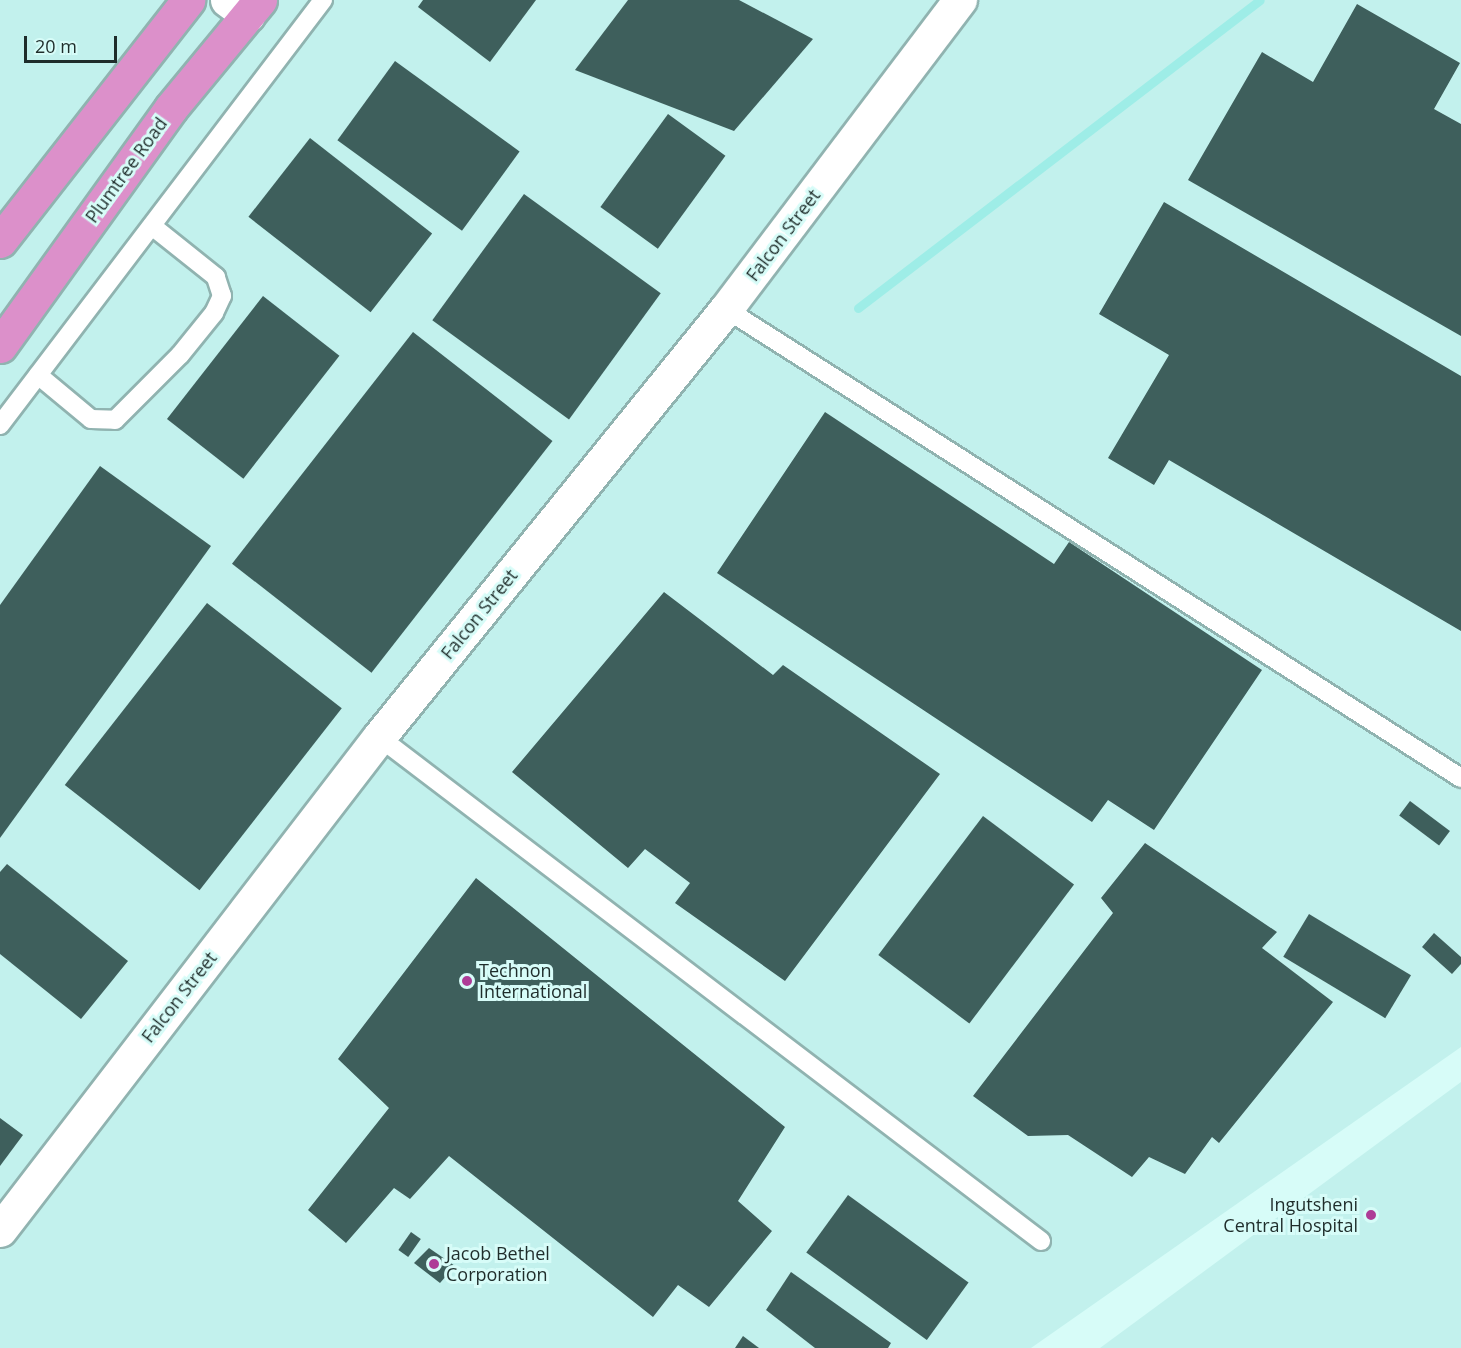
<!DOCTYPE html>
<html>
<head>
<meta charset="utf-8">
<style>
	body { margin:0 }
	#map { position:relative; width:1461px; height:1348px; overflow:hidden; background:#d7fcf8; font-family:"Open Sans",sans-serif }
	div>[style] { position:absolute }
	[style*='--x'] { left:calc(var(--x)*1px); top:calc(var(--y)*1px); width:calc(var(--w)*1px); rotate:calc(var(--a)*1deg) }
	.built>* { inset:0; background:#c2f1ed }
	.stream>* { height:9px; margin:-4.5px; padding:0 4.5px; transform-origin:4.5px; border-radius:4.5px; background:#9eede7 }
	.building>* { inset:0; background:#3e5f5c; transform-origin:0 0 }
	.roads { filter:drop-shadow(2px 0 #90b3b0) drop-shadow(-2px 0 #90b3b0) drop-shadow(0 2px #90b3b0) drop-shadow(0 -2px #90b3b0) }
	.service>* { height:18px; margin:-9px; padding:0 9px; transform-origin:9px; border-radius:9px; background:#fff }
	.minor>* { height:33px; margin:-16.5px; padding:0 16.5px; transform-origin:16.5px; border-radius:16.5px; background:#fff }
	.trunk>* { height:33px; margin:-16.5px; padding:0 16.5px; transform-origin:16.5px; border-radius:16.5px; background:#dc90ca }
	.dots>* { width:16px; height:16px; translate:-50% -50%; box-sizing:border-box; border:3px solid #d7fcf8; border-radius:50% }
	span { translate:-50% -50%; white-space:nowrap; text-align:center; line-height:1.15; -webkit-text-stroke:6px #d7fcf8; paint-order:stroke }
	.street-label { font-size:18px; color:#1f2d2b }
	.poi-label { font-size:18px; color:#1f2d2b }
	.left { translate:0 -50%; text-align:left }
	.right { translate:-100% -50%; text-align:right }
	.scale { position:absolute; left:24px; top:36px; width:93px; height:27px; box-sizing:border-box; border:3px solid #1f2d2b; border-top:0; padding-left:8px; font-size:18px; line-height:21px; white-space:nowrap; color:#1f2d2b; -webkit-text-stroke:4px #d7fcf8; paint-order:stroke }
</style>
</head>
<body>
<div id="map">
	<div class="built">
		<i style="clip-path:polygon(0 0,1461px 0,1461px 1047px,1031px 1348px,0 1348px)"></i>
		<i style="clip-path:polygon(1461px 1082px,1461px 1348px,1100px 1348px)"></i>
	</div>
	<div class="stream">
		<i style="--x:858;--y:308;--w:506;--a:-37.46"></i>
	</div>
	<div class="building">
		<i style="clip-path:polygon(423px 0,536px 0,490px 62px,418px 7px)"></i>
		<i style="clip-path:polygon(628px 0,739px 0,813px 39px,734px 131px,575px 70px)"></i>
		<i style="clip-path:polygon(1357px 4px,1460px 63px,1434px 109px,1461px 124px,1461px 336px,1188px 180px,1262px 52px,1313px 82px)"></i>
		<i style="left:395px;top:61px;width:154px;height:98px;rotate:36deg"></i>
		<i style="left:668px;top:114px;width:71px;height:115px;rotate:36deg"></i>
		<i style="left:310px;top:138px;width:155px;height:100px;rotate:38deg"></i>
		<i style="left:524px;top:194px;width:169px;height:156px;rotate:36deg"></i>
		<i style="clip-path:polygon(1164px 202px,1461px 376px,1461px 631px,1169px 460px,1154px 485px,1108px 458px,1169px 355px,1099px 314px)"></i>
		<i style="left:263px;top:296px;width:97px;height:156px;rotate:38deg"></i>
		<i style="left:413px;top:332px;width:177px;height:294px;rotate:38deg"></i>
		<i style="clip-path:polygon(825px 412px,1054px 564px,1069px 542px,1262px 670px,1154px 830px,1108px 800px,1092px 822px,717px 573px)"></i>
		<i style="clip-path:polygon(100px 466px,211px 546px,0 838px,0 605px)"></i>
		<i style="clip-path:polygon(664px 592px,773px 675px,783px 665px,940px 774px,785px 981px,675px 903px,690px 883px,645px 849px,628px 868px,512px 772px)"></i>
		<i style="left:207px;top:603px;width:171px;height:231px;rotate:38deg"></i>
		<i style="left:1410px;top:801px;width:50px;height:18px;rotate:37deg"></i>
		<i style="left:983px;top:816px;width:114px;height:174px;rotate:37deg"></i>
		<i style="clip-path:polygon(1145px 843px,1277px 932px,1262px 948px,1333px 1002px,1219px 1143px,1212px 1137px,1185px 1174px,1149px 1157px,1132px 1177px,1068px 1135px,1028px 1136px,973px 1096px,1113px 913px,1101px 898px)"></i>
		<i style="clip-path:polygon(7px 864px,128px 961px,81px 1019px,0 954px,0 872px)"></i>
		<i style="clip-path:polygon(476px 878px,785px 1127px,738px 1201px,772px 1231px,709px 1307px,678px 1285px,653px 1317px,449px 1156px,410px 1199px,394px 1188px,346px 1243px,308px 1210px,389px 1108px,338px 1059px)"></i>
		<i style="left:1309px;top:914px;width:119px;height:50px;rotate:31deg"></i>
		<i style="clip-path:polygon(1434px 933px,1461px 957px,1461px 964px,1452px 974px,1422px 947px)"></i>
		<i style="clip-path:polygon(0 1118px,23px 1135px,0 1166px)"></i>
		<i style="left:848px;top:1195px;width:149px;height:71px;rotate:36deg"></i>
		<i style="left:411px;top:1232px;width:12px;height:22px;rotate:35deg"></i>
		<i style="clip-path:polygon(429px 1248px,455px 1266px,440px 1283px,414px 1263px)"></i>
		<i style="clip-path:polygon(791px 1272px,891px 1343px,888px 1348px,815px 1348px,766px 1310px)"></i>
		<i style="clip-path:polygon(743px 1336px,759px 1348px,735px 1348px)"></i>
	</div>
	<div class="roads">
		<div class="service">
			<i style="--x:726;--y:309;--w:872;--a:32.54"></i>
			<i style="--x:38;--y:375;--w:69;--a:39.7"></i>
			<i style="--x:91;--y:419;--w:24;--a:2"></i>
			<i style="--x:115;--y:420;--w:92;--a:-45"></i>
			<i style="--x:180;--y:355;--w:54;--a:-51"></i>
			<i style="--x:214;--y:313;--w:19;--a:-65"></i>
			<i style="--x:222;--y:296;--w:20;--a:-108"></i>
			<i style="--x:216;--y:277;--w:82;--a:-141.4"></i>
			<i style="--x:0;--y:425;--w:534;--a:-52.77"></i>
			<i style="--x:379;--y:737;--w:832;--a:37.28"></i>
		</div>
		<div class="minor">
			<i style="--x:227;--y:0;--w:26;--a:36"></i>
			<i style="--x:0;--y:1230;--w:622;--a:-52.45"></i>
			<i style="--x:379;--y:737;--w:551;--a:-50.97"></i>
			<i style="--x:726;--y:309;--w:388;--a:-52.9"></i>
		</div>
		<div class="trunk">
			<i style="--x:0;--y:241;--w:306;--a:-52"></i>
			<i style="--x:0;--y:346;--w:293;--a:-54.3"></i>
			<i style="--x:171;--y:108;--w:140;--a:-50.5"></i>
		</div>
	</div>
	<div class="dots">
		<i style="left:467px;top:981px;background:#ae3c97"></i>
		<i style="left:1371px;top:1215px;background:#ae3c97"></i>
		<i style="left:434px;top:1264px;background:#ae3c97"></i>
	</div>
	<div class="street-label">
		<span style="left:126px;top:170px;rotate:-54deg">Plumtree Road</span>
		<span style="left:783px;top:235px;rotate:-53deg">Falcon Street</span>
		<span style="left:479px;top:614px;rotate:-51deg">Falcon Street</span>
		<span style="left:179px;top:997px;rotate:-52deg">Falcon Street</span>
	</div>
	<div class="poi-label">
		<span class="left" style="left:479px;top:981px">Technon<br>International</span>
		<span class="right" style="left:1358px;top:1215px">Ingutsheni<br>Central Hospital</span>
		<span class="left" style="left:446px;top:1264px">Jacob Bethel<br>Corporation</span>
	</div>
	<div class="scale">20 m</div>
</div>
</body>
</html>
